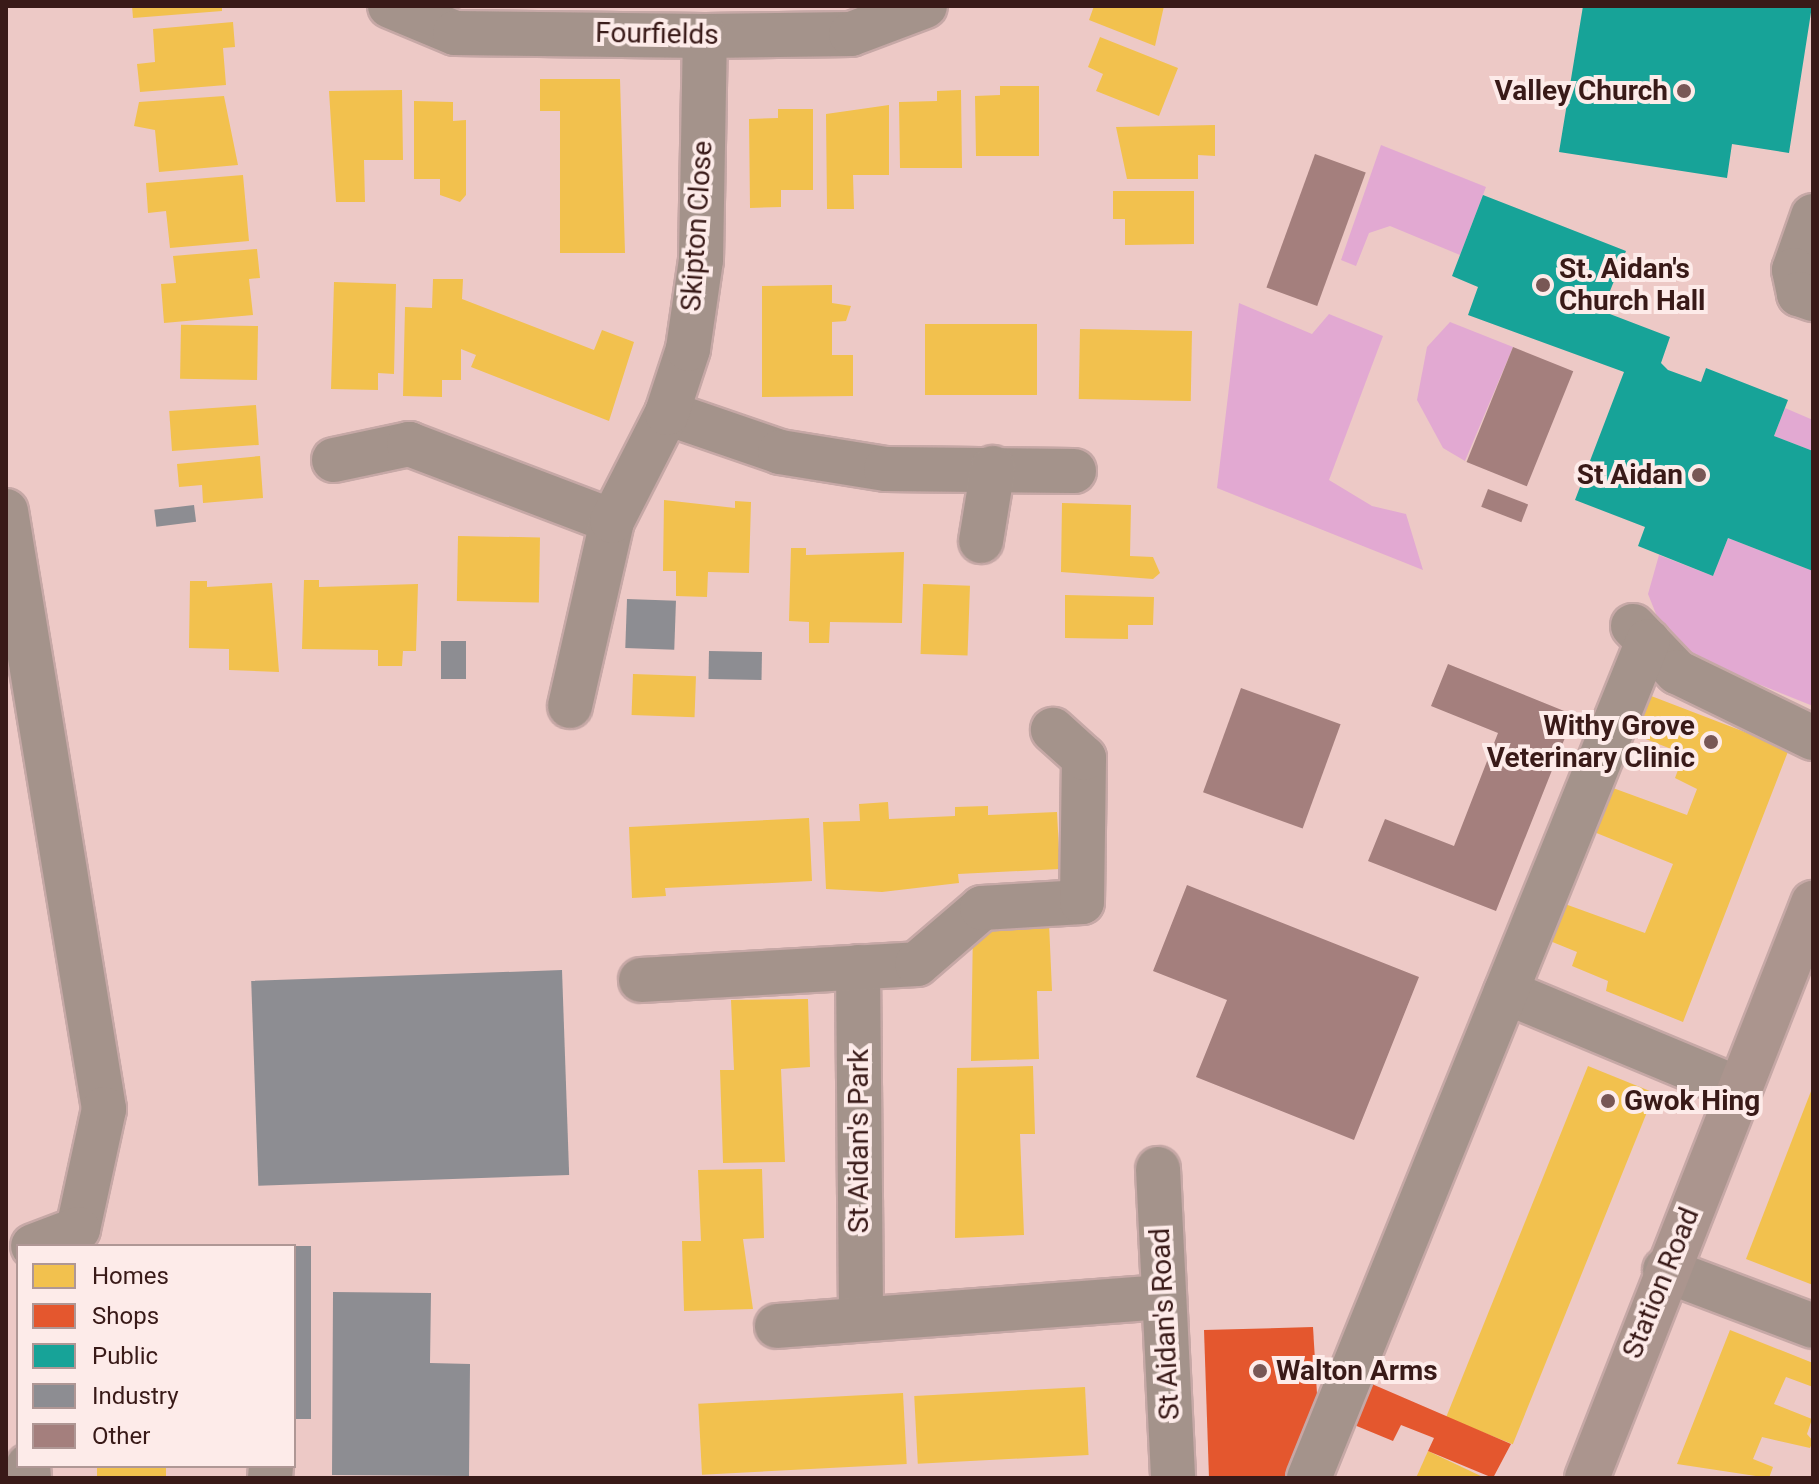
<!DOCTYPE html>
<html>
<head>
<meta charset="utf-8">
<style>
	body { margin:0 }
	#map { position:relative; width:1819px; height:1484px; overflow:hidden; background:#edc9c6; font-family:Roboto,sans-serif }
	div>[style] { position:absolute }
	[style*='--x'] { left:calc(var(--x)*1px); top:calc(var(--y)*1px); width:calc(var(--w)*1px); rotate:calc(var(--a)*1deg) }
	.green>* { inset:0; background:#e2a9d2 }
	.homes>* { inset:0; background:#f2c14e; transform-origin:0 0 }
	.shops>* { inset:0; background:#e4572e }
	.public>* { inset:0; background:#17a398 }
	.industry>* { inset:0; background:#8d8d92; transform-origin:0 0 }
	.building>* { inset:0; background:#a47f7d; transform-origin:0 0 }
	.roads { filter:drop-shadow(2px 0 #c6a8a6) drop-shadow(-2px 0 #c6a8a6) drop-shadow(0 2px #c6a8a6) drop-shadow(0 -2px #c6a8a6) }
	.minor>* { height:44px; margin:-22px; padding:0 22px; transform-origin:22px; border-radius:22px; background:#a4938b }
	.major>* { height:44px; margin:-22px; padding:0 22px; transform-origin:22px; border-radius:22px; background:#ab958e }
	.dots>* { width:22px; height:22px; translate:-50% -50%; box-sizing:border-box; border:4px solid #fdebe9; border-radius:50% }
	span { translate:-50% -50%; white-space:nowrap; text-align:center; line-height:1.15; -webkit-text-stroke:8px #fdebe9; paint-order:stroke }
	.street-label { font-size:28px; color:#391a18 }
	.poi-label { font-size:28px; color:#391a18; font-weight:700 }
	.right { translate:-100% -50%; text-align:right }
	.left { translate:0 -50%; text-align:left }
	.frame { position:absolute; inset:0; border:8px solid #391a18; pointer-events:none }
	.legend { position:absolute; left:16px; top:1244px; width:280px; height:224px; box-sizing:border-box; background:#fdebe9; border:2px solid #af9795; margin:0; padding:10px 14px; list-style:none; font-size:24px; color:#391a18 }
	.legend li { display:flex; align-items:center; gap:16px; height:40px }
	.legend b { width:40px; border:2px solid #af9795 }
</style>
</head>
<body>
<div id="map">
	<div class="green">
		<i style="clip-path:polygon(1381px 145px,1486px 187px,1460px 255px,1390px 226px,1369px 233px,1356px 266px,1341px 260px)"></i>
		<i style="clip-path:polygon(1239px 303px,1312px 334px,1329px 314px,1383px 336px,1329px 480px,1372px 506px,1406px 514px,1423px 570px,1217px 488px)"></i>
		<i style="clip-path:polygon(1450px 322px,1513px 347px,1465px 461px,1443px 448px,1417px 400px,1427px 347px)"></i>
		<i style="clip-path:polygon(1785px 408px,1813px 420px,1813px 451px,1774px 436px)"></i>
		<i style="clip-path:polygon(1728px 538px,1813px 571px,1813px 706px,1694px 658px,1660px 624px,1648px 594px,1659px 555px,1713px 576px)"></i>
	</div>
	<div class="homes">
		<i style="clip-path:polygon(132px 6px,222px 6px,222px 11px,133px 18px)"></i>
		<i style="clip-path:polygon(1094px 6px,1164px 6px,1155px 46px,1089px 20px)"></i>
		<i style="clip-path:polygon(233px 22px,235px 47px,223px 48px,226px 85px,140px 92px,137px 64px,155px 62px,153px 29px)"></i>
		<i style="clip-path:polygon(1100px 37px,1178px 68px,1159px 116px,1096px 91px,1103px 74px,1088px 67px)"></i>
		<i style="clip-path:polygon(540px 79px,620px 79px,625px 253px,560px 253px,560px 111px,540px 111px)"></i>
		<i style="clip-path:polygon(1000px 86px,1039px 86px,1039px 156px,976px 156px,975px 96px,1000px 95px)"></i>
		<i style="clip-path:polygon(402px 90px,403px 160px,364px 160px,365px 202px,336px 202px,329px 91px)"></i>
		<i style="clip-path:polygon(961px 90px,962px 168px,900px 168px,899px 102px,937px 101px,937px 91px)"></i>
		<i style="clip-path:polygon(224px 96px,238px 165px,159px 172px,155px 130px,134px 126px,139px 102px)"></i>
		<i style="clip-path:polygon(414px 101px,453px 102px,453px 121px,466px 120px,466px 195px,460px 202px,440px 195px,440px 179px,414px 179px)"></i>
		<i style="clip-path:polygon(889px 105px,889px 175px,853px 175px,854px 209px,827px 209px,826px 114px)"></i>
		<i style="clip-path:polygon(778px 109px,813px 109px,813px 190px,781px 190px,781px 207px,750px 208px,749px 119px,778px 118px)"></i>
		<i style="clip-path:polygon(1215px 125px,1215px 156px,1198px 155px,1198px 179px,1127px 179px,1116px 127px)"></i>
		<i style="clip-path:polygon(243px 175px,249px 241px,170px 248px,166px 211px,148px 213px,146px 183px)"></i>
		<i style="clip-path:polygon(1113px 191px,1194px 191px,1194px 244px,1125px 245px,1125px 219px,1113px 219px)"></i>
		<i style="clip-path:polygon(257px 249px,260px 278px,249px 279px,253px 315px,164px 323px,161px 284px,176px 283px,173px 256px)"></i>
		<i style="clip-path:polygon(433px 279px,463px 279px,462px 299px,594px 350px,602px 330px,634px 342px,609px 421px,471px 367px,476px 355px,461px 349px,461px 380px,442px 380px,442px 397px,403px 396px,405px 307px,432px 308px)"></i>
		<i style="clip-path:polygon(334px 282px,396px 284px,394px 374px,378px 373px,378px 390px,331px 389px)"></i>
		<i style="clip-path:polygon(832px 285px,832px 303px,851px 306px,846px 321px,832px 322px,832px 355px,853px 355px,853px 396px,762px 397px,762px 286px)"></i>
		<i style="left:1037px;top:324px;width:71px;height:112px;rotate:90deg"></i>
		<i style="left:258px;top:326px;width:54px;height:77px;rotate:91deg"></i>
		<i style="left:1080px;top:329px;width:112px;height:70px;rotate:1deg"></i>
		<i style="left:256px;top:405px;width:40px;height:87px;rotate:86deg"></i>
		<i style="clip-path:polygon(260px 456px,263px 498px,203px 503px,202px 485px,179px 487px,177px 464px)"></i>
		<i style="clip-path:polygon(664px 500px,735px 508px,735px 501px,751px 502px,749px 573px,708px 572px,707px 597px,676px 596px,676px 571px,663px 571px)"></i>
		<i style="clip-path:polygon(1062px 503px,1131px 505px,1130px 556px,1153px 557px,1160px 573px,1153px 579px,1061px 572px)"></i>
		<i style="left:458px;top:536px;width:82px;height:65px;rotate:1deg"></i>
		<i style="clip-path:polygon(791px 548px,806px 548px,806px 555px,904px 552px,902px 623px,830px 622px,829px 643px,809px 643px,809px 622px,789px 621px)"></i>
		<i style="clip-path:polygon(304px 580px,319px 580px,319px 587px,418px 584px,416px 651px,403px 651px,402px 666px,378px 666px,378px 650px,302px 649px)"></i>
		<i style="clip-path:polygon(190px 581px,207px 581px,207px 587px,272px 583px,279px 672px,229px 670px,229px 649px,189px 648px)"></i>
		<i style="left:923px;top:584px;width:47px;height:70px;rotate:2deg"></i>
		<i style="clip-path:polygon(1065px 595px,1154px 597px,1153px 625px,1128px 625px,1128px 639px,1065px 638px)"></i>
		<i style="left:633px;top:674px;width:63px;height:41px;rotate:2deg"></i>
		<i style="clip-path:polygon(1646px 694px,1789px 749px,1683px 1022px,1606px 991px,1608px 981px,1572px 966px,1577px 952px,1550px 941px,1565px 904px,1645px 933px,1673px 864px,1594px 832px,1613px 788px,1687px 815px,1697px 789px,1675px 778px,1684px 754px,1633px 734px)"></i>
		<i style="clip-path:polygon(888px 802px,889px 819px,955px 816px,955px 807px,988px 806px,988px 815px,1057px 812px,1060px 869px,958px 874px,959px 883px,882px 892px,826px 889px,823px 822px,860px 821px,859px 804px)"></i>
		<i style="clip-path:polygon(809px 818px,812px 881px,665px 888px,666px 896px,632px 898px,629px 827px)"></i>
		<i style="clip-path:polygon(1049px 923px,1052px 991px,1037px 991px,1039px 1059px,971px 1061px,973px 926px)"></i>
		<i style="clip-path:polygon(808px 999px,810px 1067px,781px 1069px,785px 1162px,723px 1163px,720px 1070px,734px 1070px,731px 1000px)"></i>
		<i style="clip-path:polygon(1033px 1066px,1035px 1134px,1020px 1134px,1024px 1235px,955px 1238px,957px 1068px)"></i>
		<i style="left:1588px;top:1066px;width:72px;height:379px;rotate:22deg"></i>
		<i style="clip-path:polygon(1813px 1086px,1813px 1285px,1746px 1259px)"></i>
		<i style="clip-path:polygon(762px 1169px,764px 1238px,743px 1239px,753px 1309px,684px 1311px,682px 1241px,701px 1241px,698px 1170px)"></i>
		<i style="clip-path:polygon(1730px 1330px,1813px 1363px,1813px 1387px,1786px 1377px,1774px 1404px,1812px 1419px,1807px 1434px,1813px 1441px,1810px 1448px,1762px 1437px,1753px 1459px,1773px 1467px,1769px 1478px,1677px 1464px)"></i>
		<i style="left:1085px;top:1387px;width:68px;height:171px;rotate:87deg"></i>
		<i style="left:903px;top:1393px;width:71px;height:205px;rotate:87deg"></i>
		<i style="clip-path:polygon(1428px 1451px,1485px 1478px,1416px 1478px)"></i>
		<i style="left:97px;top:1466px;width:69px;height:12px"></i>
	</div>
	<div class="shops">
		<i style="clip-path:polygon(1313px 1327px,1318px 1411px,1285px 1478px,1209px 1478px,1204px 1330px)"></i>
		<i style="clip-path:polygon(1365px 1381px,1511px 1444px,1493px 1478px,1428px 1451px,1434px 1438px,1401px 1425px,1393px 1441px,1347px 1422px)"></i>
	</div>
	<div class="public">
		<i style="clip-path:polygon(1583px 6px,1812px 6px,1789px 153px,1732px 144px,1727px 178px,1559px 152px)"></i>
		<i style="clip-path:polygon(1483px 195px,1626px 251px,1602px 311px,1670px 337px,1661px 363px,1668px 370px,1701px 382px,1706px 368px,1788px 400px,1774px 436px,1813px 451px,1813px 571px,1728px 538px,1713px 576px,1638px 546px,1645px 527px,1575px 500px,1624px 372px,1468px 315px,1478px 287px,1452px 276px)"></i>
	</div>
	<div class="industry">
		<i style="left:194px;top:505px;width:17px;height:40px;rotate:83deg"></i>
		<i style="left:627px;top:599px;width:49px;height:49px;rotate:2deg"></i>
		<i style="left:441px;top:641px;width:25px;height:38px"></i>
		<i style="left:709px;top:651px;width:53px;height:28px;rotate:1deg"></i>
		<i style="left:562px;top:970px;width:205px;height:311px;rotate:88deg"></i>
		<i style="left:294px;top:1246px;width:17px;height:173px"></i>
		<i style="clip-path:polygon(333px 1292px,431px 1293px,430px 1363px,470px 1364px,469px 1476px,332px 1475px)"></i>
	</div>
	<div class="building">
		<i style="left:1315px;top:154px;width:54px;height:142px;rotate:20deg"></i>
		<i style="left:1513px;top:347px;width:65px;height:124px;rotate:22deg"></i>
		<i style="left:1488px;top:489px;width:43px;height:19px;rotate:21deg"></i>
		<i style="clip-path:polygon(1448px 664px,1574px 715px,1496px 911px,1368px 861px,1385px 819px,1454px 846px,1498px 733px,1431px 706px)"></i>
		<i style="left:1241px;top:688px;width:106px;height:111px;rotate:20deg"></i>
		<i style="clip-path:polygon(1187px 885px,1419px 977px,1354px 1140px,1196px 1077px,1227px 1000px,1153px 971px)"></i>
	</div>
	<div class="roads">
		<div class="minor">
			<i style="--x:390;--y:6;--w:70;--a:22.6"></i>
			<i style="--x:455;--y:33;--w:250;--a:0.7"></i>
			<i style="--x:705;--y:36;--w:146;--a:-0.8"></i>
			<i style="--x:851;--y:34;--w:79;--a:-20.7"></i>
			<i style="--x:1813;--y:216;--w:57;--a:109.4"></i>
			<i style="--x:1794;--y:270;--w:25;--a:78"></i>
			<i style="--x:1799;--y:294;--w:15;--a:20"></i>
			<i style="--x:667;--y:413;--w:120;--a:19"></i>
			<i style="--x:780;--y:452;--w:107;--a:9.1"></i>
			<i style="--x:886;--y:469;--w:188;--a:0.6"></i>
			<i style="--x:334;--y:460;--w:77;--a:-12"></i>
			<i style="--x:409;--y:444;--w:217;--a:20.8"></i>
			<i style="--x:6;--y:511;--w:606;--a:80.69"></i>
			<i style="--x:104;--y:1109;--w:123;--a:102.2"></i>
			<i style="--x:78;--y:1229;--w:48;--a:159.3"></i>
			<i style="--x:981;--y:541;--w:74;--a:-80.7"></i>
			<i style="--x:1633;--y:626;--w:64;--a:46.3"></i>
			<i style="--x:1677;--y:672;--w:151;--a:25.9"></i>
			<i style="--x:570;--y:706;--w:190;--a:-77.2"></i>
			<i style="--x:612;--y:521;--w:121;--a:-63"></i>
			<i style="--x:667;--y:413;--w:67;--a:-71.8"></i>
			<i style="--x:688;--y:349;--w:90;--a:-81.7"></i>
			<i style="--x:701;--y:260;--w:224;--a:-89"></i>
			<i style="--x:858;--y:967;--w:348;--a:89.5"></i>
			<i style="--x:641;--y:980;--w:276;--a:-3.3"></i>
			<i style="--x:917;--y:964;--w:86;--a:-40.7"></i>
			<i style="--x:982;--y:908;--w:100;--a:-3.4"></i>
			<i style="--x:1082;--y:902;--w:144;--a:-89.2"></i>
			<i style="--x:1084;--y:758;--w:42;--a:-137.9"></i>
			<i style="--x:1506;--y:992;--w:252;--a:22.6"></i>
			<i style="--x:1158;--y:1169;--w:309;--a:87.2"></i>
			<i style="--x:1665;--y:1270;--w:158;--a:20.7"></i>
			<i style="--x:777;--y:1326;--w:388;--a:-4.3"></i>
			<i style="--x:28;--y:1466;--w:12;--a:85"></i>
			<i style="--x:270;--y:1478;--w:12;--a:-85"></i>
			<i style="--x:1309;--y:1478;--w:903;--a:-67.95"></i>
		</div>
		<div class="major">
			<i style="--x:1587;--y:1478;--w:618;--a:-68.54"></i>
		</div>
	</div>
	<div class="dots">
		<i style="left:1684px;top:91px;background:#785755"></i>
		<i style="left:1543px;top:285px;background:#785755"></i>
		<i style="left:1699px;top:475px;background:#785755"></i>
		<i style="left:1711px;top:742px;background:#785755"></i>
		<i style="left:1608px;top:1101px;background:#785755"></i>
		<i style="left:1260px;top:1371px;background:#785755"></i>
	</div>
	<div class="street-label">
		<span style="left:657px;top:34px;rotate:1deg">Fourfields</span>
		<span style="left:697px;top:226px;rotate:-86deg">Skipton Close</span>
		<span style="left:859px;top:1141px;rotate:-90deg">St Aidan's Park</span>
		<span style="left:1661px;top:1283px;rotate:-68deg">Station Road</span>
		<span style="left:1165px;top:1324px;rotate:-93deg">St Aidan's Road</span>
	</div>
	<div class="poi-label">
		<span class="right" style="left:1668px;top:91px">Valley Church</span>
		<span class="left" style="left:1559px;top:285px">St. Aidan's<br>Church Hall</span>
		<span class="right" style="left:1683px;top:475px">St Aidan</span>
		<span class="right" style="left:1695px;top:742px">Withy Grove<br>Veterinary Clinic</span>
		<span class="left" style="left:1624px;top:1101px">Gwok Hing</span>
		<span class="left" style="left:1276px;top:1371px">Walton Arms</span>
	</div>
	<div class="frame"></div>
	<ul class="legend">
	<li><b style="height:22px;background:#f2c14e"></b>Homes</li>
	<li><b style="height:22px;background:#e4572e"></b>Shops</li>
	<li><b style="height:22px;background:#17a398"></b>Public</li>
	<li><b style="height:22px;background:#8d8d92"></b>Industry</li>
	<li><b style="height:22px;background:#a47f7d"></b>Other</li>
	</ul>
</div>
</body>
</html>
